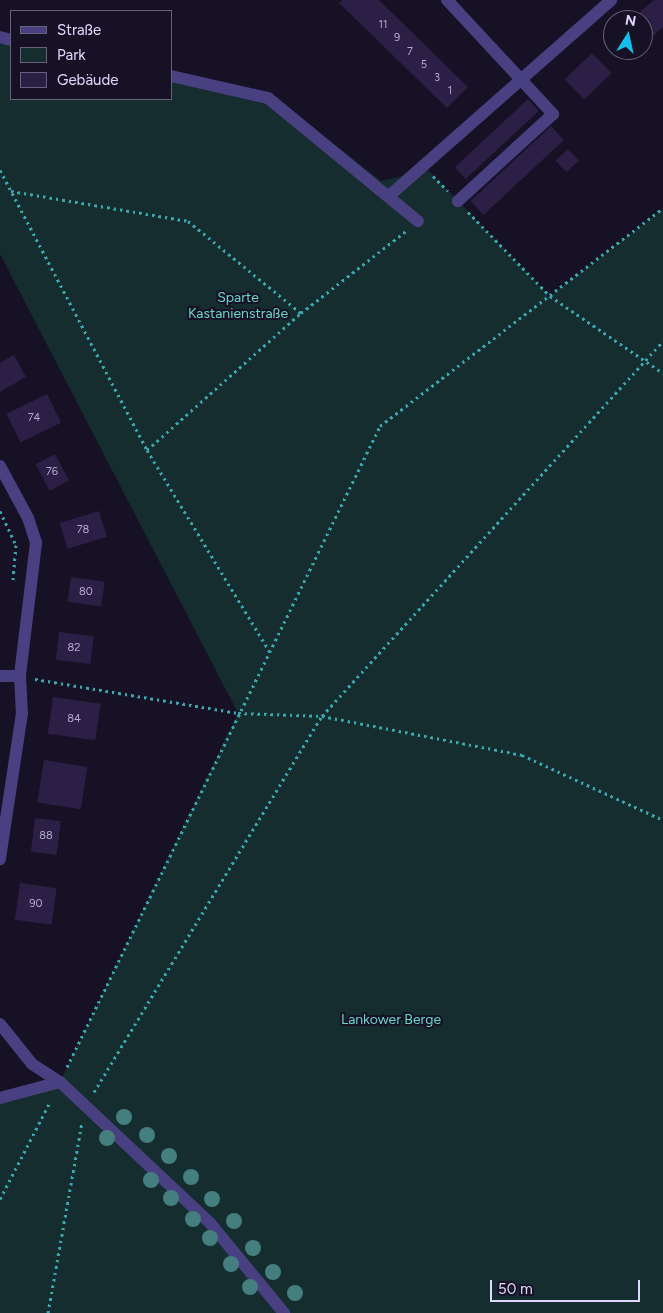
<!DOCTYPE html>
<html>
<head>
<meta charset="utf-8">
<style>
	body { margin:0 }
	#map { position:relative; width:663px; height:1313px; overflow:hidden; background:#171125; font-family:Figtree,sans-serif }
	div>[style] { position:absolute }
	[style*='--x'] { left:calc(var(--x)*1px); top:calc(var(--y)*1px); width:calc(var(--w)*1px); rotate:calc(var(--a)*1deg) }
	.green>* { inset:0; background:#152d2f }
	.building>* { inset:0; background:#2b1f45; transform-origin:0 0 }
	.path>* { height:3px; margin-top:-1.5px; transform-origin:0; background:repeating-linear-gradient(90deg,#39a9af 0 2.5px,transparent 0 6.5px) }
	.minor>* { height:12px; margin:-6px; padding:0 6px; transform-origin:6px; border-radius:6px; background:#494081 }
	.trees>* { width:16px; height:16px; margin:-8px; border-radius:50%; background:#447e7f }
	span { translate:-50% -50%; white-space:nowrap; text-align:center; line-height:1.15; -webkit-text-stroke:4px #171125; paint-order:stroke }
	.number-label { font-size:11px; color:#b3aace }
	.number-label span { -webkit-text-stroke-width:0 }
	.park-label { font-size:14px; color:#69d7c8 }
	.legend { position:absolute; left:10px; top:10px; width:162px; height:90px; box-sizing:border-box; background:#171125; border:1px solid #67617b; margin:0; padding:6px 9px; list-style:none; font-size:15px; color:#e0d8fc }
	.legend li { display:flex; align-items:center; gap:10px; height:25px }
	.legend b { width:25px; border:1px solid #67617b }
	.north { position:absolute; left:603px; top:10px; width:50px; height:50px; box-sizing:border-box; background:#171125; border:1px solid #67617b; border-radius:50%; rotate:10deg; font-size:14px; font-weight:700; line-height:20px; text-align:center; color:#e0d8fc }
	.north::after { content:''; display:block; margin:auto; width:18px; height:22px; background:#13bfed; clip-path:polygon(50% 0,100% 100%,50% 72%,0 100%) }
	.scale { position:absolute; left:490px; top:1280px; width:150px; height:22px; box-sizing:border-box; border:2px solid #e0d8fc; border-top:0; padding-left:6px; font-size:15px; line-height:18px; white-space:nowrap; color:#e0d8fc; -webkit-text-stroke:4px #171125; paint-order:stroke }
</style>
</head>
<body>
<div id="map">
	<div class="green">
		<i style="clip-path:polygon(0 40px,11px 42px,11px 99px,171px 99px,171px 74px,269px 93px,381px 181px,428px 170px,550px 296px,663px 209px,663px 1313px,0 1313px,0 1104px,3px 1098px,60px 1082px,238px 713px,0 254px)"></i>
	</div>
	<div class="building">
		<i style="clip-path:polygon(342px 0,379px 0,468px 87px,447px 108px,339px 3px)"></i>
		<i style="clip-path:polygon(654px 0,663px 0,663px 27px,643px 45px,643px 20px,631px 20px)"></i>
		<i style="left:592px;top:53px;width:28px;height:38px;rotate:46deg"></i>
		<i style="left:528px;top:99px;width:16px;height:100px;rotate:47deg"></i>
		<i style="left:551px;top:126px;width:19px;height:110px;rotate:47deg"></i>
		<i style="left:568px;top:149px;width:16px;height:17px;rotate:47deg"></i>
		<i style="clip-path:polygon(14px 355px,26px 377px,0 392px,0 363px)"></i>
		<i style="left:47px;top:394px;width:32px;height:45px;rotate:64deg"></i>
		<i style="left:55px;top:454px;width:30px;height:22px;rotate:62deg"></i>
		<i style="left:99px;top:511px;width:27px;height:41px;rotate:73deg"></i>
		<i style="left:71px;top:577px;width:34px;height:25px;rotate:8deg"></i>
		<i style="left:59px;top:632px;width:35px;height:28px;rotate:7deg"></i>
		<i style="left:53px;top:697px;width:48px;height:37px;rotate:8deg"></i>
		<i style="left:44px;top:760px;width:44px;height:43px;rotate:9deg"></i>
		<i style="left:35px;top:818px;width:26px;height:34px;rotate:7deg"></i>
		<i style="left:20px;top:883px;width:37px;height:37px;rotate:8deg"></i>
	</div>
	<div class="path">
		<i style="--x:0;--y:170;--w:316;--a:62.3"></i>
		<i style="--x:147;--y:450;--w:237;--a:58.7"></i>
		<i style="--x:433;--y:176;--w:21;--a:45"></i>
		<i style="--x:11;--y:191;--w:180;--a:9.6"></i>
		<i style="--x:188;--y:221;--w:146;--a:39.2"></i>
		<i style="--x:468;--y:212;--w:117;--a:45.7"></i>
		<i style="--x:550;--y:296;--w:137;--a:34.3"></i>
		<i style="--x:147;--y:450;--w:206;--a:-41.7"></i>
		<i style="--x:301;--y:313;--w:133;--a:-38"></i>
		<i style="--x:0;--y:511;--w:38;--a:65"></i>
		<i style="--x:16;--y:545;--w:37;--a:95"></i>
		<i style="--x:35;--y:679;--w:206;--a:9.5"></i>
		<i style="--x:238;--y:713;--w:84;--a:2"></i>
		<i style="--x:322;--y:716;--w:204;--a:11"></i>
		<i style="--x:522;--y:755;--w:155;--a:24.7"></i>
		<i style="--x:67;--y:1067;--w:713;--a:-63.97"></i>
		<i style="--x:380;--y:426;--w:357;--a:-37.6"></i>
		<i style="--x:94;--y:1092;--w:440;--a:-58.8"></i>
		<i style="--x:322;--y:716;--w:507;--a:-47.72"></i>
		<i style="--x:0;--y:1199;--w:109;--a:-62.7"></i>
		<i style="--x:48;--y:1313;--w:193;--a:-79.9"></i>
	</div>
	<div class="minor">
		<i style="--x:447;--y:0;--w:156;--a:47.1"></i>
		<i style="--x:553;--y:114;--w:129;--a:137.5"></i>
		<i style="--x:0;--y:37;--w:11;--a:15"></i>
		<i style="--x:171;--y:76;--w:99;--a:12.8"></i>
		<i style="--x:268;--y:98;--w:194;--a:39.4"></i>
		<i style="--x:389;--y:196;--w:296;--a:-41.4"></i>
		<i style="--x:0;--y:466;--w:59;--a:61.7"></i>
		<i style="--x:28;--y:518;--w:26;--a:72"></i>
		<i style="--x:36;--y:543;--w:134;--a:96.9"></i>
		<i style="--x:20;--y:676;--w:37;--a:87"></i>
		<i style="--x:22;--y:713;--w:148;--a:98.6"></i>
		<i style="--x:0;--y:676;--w:20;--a:0"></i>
		<i style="--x:0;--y:1024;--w:51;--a:51.3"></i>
		<i style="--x:32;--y:1064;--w:33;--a:33"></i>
		<i style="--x:60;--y:1082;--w:206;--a:43.2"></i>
		<i style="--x:210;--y:1223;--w:117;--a:50.6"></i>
		<i style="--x:0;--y:1098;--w:62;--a:-14.9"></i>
	</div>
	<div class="trees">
		<i style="left:124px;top:1117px"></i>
		<i style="left:147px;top:1135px"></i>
		<i style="left:107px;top:1138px"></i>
		<i style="left:169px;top:1156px"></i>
		<i style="left:191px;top:1177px"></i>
		<i style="left:151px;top:1180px"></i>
		<i style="left:171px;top:1198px"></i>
		<i style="left:212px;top:1199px"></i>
		<i style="left:193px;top:1219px"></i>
		<i style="left:234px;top:1221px"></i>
		<i style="left:210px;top:1238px"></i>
		<i style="left:253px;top:1248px"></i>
		<i style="left:231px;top:1264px"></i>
		<i style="left:273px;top:1272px"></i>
		<i style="left:250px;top:1287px"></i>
		<i style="left:295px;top:1293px"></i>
	</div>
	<div class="number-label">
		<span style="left:383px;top:25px">11</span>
		<span style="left:397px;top:38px">9</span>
		<span style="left:410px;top:52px">7</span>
		<span style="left:424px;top:65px">5</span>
		<span style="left:437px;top:78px">3</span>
		<span style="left:450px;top:91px">1</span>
		<span style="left:34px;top:418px">74</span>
		<span style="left:52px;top:472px">76</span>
		<span style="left:83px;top:530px">78</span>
		<span style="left:86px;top:592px">80</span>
		<span style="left:74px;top:648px">82</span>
		<span style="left:74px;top:719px">84</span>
		<span style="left:46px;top:836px">88</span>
		<span style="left:36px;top:904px">90</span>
	</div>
	<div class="park-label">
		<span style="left:238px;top:306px">Sparte<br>Kastanienstraße</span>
		<span style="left:391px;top:1020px">Lankower Berge</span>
	</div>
	<ul class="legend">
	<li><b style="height:6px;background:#494081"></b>Straße</li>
	<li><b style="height:14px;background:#152d2f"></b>Park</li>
	<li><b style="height:14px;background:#2b1f45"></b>Gebäude</li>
	</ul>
	<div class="north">N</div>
	<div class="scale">50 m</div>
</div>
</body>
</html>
